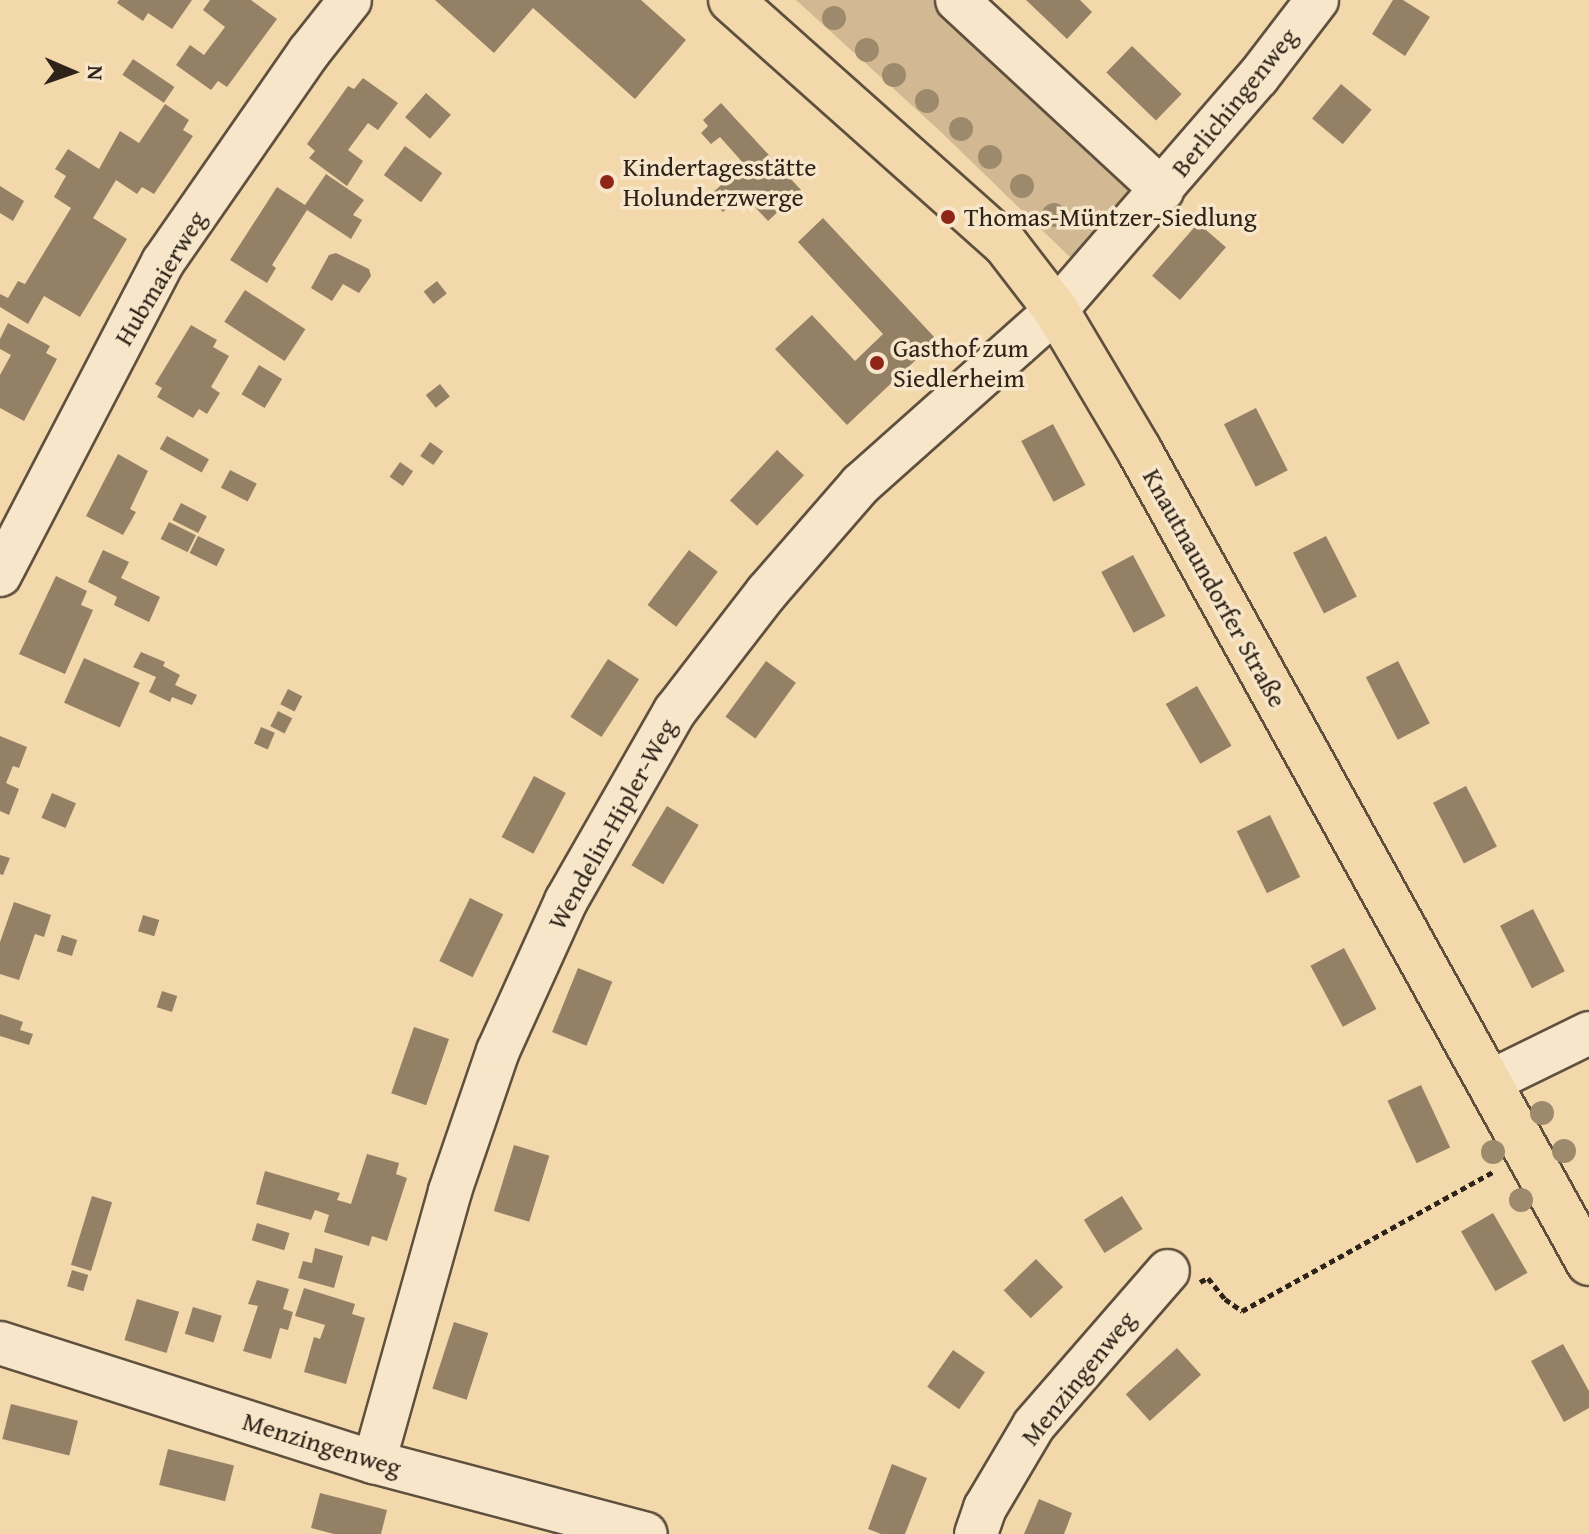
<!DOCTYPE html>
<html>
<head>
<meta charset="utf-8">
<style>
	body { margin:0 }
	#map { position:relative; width:1589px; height:1534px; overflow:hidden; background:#f3d8ac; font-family:"Gentium Book Plus",serif }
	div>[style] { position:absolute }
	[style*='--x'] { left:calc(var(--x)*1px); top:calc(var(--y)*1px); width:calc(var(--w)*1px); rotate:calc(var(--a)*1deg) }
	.green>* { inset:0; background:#d2b993 }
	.building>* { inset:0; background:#948165; transform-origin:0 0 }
	.path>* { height:5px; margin-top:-2.5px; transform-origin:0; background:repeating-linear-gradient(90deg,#2e2319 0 6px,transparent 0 10px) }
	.roads { filter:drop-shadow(2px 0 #5f503e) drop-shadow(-2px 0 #5f503e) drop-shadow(0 2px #5f503e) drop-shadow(0 -2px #5f503e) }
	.minor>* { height:42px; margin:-21px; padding:0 21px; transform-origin:21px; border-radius:21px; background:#f7e6c9 }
	.major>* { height:44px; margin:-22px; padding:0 22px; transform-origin:22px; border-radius:22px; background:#f3d8ac }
	.trees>* { width:24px; height:24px; margin:-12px; border-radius:50%; background:#9d896c }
	.dots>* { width:22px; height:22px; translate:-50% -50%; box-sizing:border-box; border:4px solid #f7e6c9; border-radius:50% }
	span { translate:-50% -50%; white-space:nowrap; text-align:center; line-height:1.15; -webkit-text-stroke:7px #f7e6c9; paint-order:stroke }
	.street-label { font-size:26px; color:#2e2319 }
	.poi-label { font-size:26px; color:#2e2319 }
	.left { translate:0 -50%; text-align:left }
	.north { position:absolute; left:32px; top:32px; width:80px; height:80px; -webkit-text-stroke:6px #f7e6c9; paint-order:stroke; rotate:92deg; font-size:22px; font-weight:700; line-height:32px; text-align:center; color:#2e2319 }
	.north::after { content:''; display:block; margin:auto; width:28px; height:36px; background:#2e2319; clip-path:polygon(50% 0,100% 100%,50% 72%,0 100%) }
</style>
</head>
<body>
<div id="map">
	<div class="green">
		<i style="clip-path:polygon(796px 0,934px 0,1137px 180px,1141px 194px,1077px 264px,940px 131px)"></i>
	</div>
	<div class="building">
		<i style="clip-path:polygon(119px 0,192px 0,172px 29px,148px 13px,143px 21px,117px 3px)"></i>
		<i style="clip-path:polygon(210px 0,251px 0,277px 19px,227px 87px,218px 81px,211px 90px,176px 65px,190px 45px,204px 55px,225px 27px,203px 10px)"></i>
		<i style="clip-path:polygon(435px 0,641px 0,686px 40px,635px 99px,533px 8px,494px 53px)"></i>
		<i style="clip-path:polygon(1026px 0,1080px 0,1092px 12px,1067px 39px)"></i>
		<i style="clip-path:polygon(1393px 0,1403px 0,1430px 17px,1405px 56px,1372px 34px)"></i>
		<i style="left:1132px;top:46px;width:69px;height:37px;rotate:44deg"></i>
		<i style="left:133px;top:59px;width:50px;height:19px;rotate:34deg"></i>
		<i style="clip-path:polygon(363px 78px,398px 103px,378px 130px,368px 123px,348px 150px,363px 161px,347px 186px,309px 158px,315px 151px,307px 144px,348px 86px,354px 89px)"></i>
		<i style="left:1341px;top:84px;width:40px;height:45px;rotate:40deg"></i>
		<i style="left:426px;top:93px;width:33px;height:32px;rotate:41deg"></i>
		<i style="clip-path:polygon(721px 103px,801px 190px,768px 221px,743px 194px,723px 212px,708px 197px,744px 164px,720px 137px,711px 144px,701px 133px,708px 126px,703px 120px)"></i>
		<i style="clip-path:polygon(165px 104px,189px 120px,183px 130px,193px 136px,154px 194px,142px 187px,137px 194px,116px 180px,104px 200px,93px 218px,127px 239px,80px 317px,44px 296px,28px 324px,0 307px,0 294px,8px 298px,18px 281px,25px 284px,71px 208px,54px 197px,66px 176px,55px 169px,68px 149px,99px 169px,120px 131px,139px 143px)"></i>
		<i style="left:405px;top:146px;width:46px;height:36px;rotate:36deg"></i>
		<i style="clip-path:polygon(326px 174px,364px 200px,353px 215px,362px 220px,351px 239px,307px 210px,272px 265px,276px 268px,267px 283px,230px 260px,277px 187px,305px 205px)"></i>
		<i style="clip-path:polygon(0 186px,24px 201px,13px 221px,0 213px)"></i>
		<i style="clip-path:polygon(823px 218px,937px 340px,847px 425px,775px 349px,812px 315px,855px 361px,883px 334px,798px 242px)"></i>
		<i style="left:1198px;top:223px;width:37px;height:70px;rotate:41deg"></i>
		<i style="clip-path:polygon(336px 253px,369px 269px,371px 276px,359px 293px,343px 284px,332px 301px,311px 288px,329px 255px)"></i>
		<i style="left:437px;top:281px;width:16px;height:17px;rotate:52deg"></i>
		<i style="left:245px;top:290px;width:72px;height:38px;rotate:33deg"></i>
		<i style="clip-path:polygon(8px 323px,50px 346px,46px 353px,57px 359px,24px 421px,0 408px,0 375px,11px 355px,0 349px,0 339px)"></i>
		<i style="clip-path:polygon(191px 325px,217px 340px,213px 347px,229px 356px,211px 387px,220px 393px,207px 414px,199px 409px,193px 418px,157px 397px,162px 388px,155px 384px)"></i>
		<i style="left:259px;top:365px;width:27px;height:34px;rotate:31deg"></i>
		<i style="left:440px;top:384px;width:16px;height:18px;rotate:52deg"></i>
		<i style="left:1256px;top:408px;width:70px;height:36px;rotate:63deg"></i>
		<i style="left:1053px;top:424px;width:69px;height:36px;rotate:62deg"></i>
		<i style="left:167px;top:436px;width:48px;height:15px;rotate:29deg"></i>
		<i style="left:430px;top:442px;width:16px;height:17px;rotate:35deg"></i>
		<i style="left:777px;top:450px;width:37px;height:69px;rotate:43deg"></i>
		<i style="clip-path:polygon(118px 454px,148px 471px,130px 509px,136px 512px,123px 535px,86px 516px)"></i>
		<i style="left:400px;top:462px;width:16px;height:18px;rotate:35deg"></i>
		<i style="left:230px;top:470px;width:30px;height:20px;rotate:27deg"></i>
		<i style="left:181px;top:503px;width:29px;height:19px;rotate:27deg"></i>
		<i style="left:169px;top:522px;width:30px;height:19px;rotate:26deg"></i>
		<i style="left:198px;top:536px;width:30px;height:19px;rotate:26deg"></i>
		<i style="left:1326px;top:536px;width:68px;height:37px;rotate:63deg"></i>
		<i style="clip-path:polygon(103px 550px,129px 562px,121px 578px,160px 597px,149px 622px,114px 605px,117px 597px,88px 582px)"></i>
		<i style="left:689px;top:550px;width:36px;height:69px;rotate:37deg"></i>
		<i style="left:1133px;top:555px;width:69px;height:36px;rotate:62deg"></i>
		<i style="clip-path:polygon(56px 576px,87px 591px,81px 605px,93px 610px,65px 674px,19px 654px)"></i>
		<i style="clip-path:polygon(141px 652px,165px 662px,163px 666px,180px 675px,175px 685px,197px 695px,192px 705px,172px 697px,170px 702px,149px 692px,156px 677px,133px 667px)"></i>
		<i style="left:84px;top:658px;width:61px;height:49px;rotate:24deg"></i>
		<i style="left:608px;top:659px;width:37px;height:69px;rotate:33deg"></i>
		<i style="left:766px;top:661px;width:37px;height:69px;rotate:36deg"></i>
		<i style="left:1398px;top:661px;width:70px;height:36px;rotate:63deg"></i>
		<i style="left:1197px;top:686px;width:69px;height:36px;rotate:60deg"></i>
		<i style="left:288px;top:689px;width:16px;height:17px;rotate:27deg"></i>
		<i style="left:278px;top:711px;width:16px;height:17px;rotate:27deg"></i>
		<i style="left:261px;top:727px;width:15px;height:18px;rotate:23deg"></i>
		<i style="clip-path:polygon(0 736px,27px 747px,19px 768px,13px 766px,6px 783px,19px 789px,9px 815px,0 811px)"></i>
		<i style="left:534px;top:776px;width:36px;height:69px;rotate:28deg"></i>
		<i style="left:1466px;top:786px;width:68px;height:37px;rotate:63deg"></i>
		<i style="left:52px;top:793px;width:26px;height:27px;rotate:23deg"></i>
		<i style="left:667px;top:806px;width:37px;height:69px;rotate:31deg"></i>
		<i style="left:1270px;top:815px;width:69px;height:37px;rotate:64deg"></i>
		<i style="clip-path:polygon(0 855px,10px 858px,3px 875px,0 874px)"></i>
		<i style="left:470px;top:898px;width:37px;height:70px;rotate:26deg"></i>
		<i style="clip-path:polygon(14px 902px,51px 915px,44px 937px,35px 934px,19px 980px,0 974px,0 942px)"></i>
		<i style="left:1533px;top:909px;width:70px;height:37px;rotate:63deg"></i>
		<i style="left:143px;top:915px;width:17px;height:17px;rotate:17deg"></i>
		<i style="left:62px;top:935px;width:16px;height:17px;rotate:18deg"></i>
		<i style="left:1344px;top:948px;width:69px;height:38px;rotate:62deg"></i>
		<i style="left:578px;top:968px;width:37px;height:69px;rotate:22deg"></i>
		<i style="left:162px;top:991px;width:16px;height:17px;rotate:18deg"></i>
		<i style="clip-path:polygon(0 1014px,23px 1022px,20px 1030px,33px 1034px,29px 1045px,0 1036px)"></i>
		<i style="left:414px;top:1027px;width:37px;height:70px;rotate:19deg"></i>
		<i style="left:1421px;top:1085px;width:69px;height:37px;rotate:65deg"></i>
		<i style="left:514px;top:1145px;width:37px;height:69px;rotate:17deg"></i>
		<i style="clip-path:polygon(367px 1154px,399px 1163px,396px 1174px,407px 1178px,387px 1241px,372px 1236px,369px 1246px,324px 1232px,329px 1215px,315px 1210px,311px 1220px,256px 1204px,265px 1171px,340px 1193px,337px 1200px,351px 1204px)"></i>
		<i style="left:92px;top:1196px;width:21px;height:72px;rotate:17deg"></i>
		<i style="left:1122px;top:1196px;width:39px;height:45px;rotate:58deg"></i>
		<i style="left:1493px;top:1213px;width:69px;height:37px;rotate:60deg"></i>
		<i style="left:257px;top:1223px;width:34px;height:18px;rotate:17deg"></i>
		<i style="clip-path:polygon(315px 1248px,343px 1256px,334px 1288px,298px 1278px,303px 1261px,312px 1263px)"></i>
		<i style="left:1036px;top:1259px;width:39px;height:45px;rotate:46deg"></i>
		<i style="left:72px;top:1270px;width:17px;height:17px;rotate:17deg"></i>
		<i style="clip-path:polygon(257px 1280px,289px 1289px,283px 1309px,293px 1312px,288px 1330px,280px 1328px,271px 1359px,243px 1351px,258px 1306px,248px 1304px)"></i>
		<i style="clip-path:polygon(304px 1288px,355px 1304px,352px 1314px,365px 1318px,346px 1384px,304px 1372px,314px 1337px,320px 1339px,325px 1325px,295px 1316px)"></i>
		<i style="left:137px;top:1299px;width:44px;height:43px;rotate:17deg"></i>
		<i style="left:193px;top:1307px;width:30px;height:28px;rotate:17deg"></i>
		<i style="left:454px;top:1322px;width:36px;height:70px;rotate:18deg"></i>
		<i style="clip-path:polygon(1563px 1344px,1589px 1391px,1589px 1408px,1564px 1422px,1531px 1361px)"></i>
		<i style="left:1177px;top:1348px;width:36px;height:69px;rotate:48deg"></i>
		<i style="left:953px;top:1350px;width:39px;height:45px;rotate:35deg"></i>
		<i style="left:11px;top:1404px;width:69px;height:36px;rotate:14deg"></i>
		<i style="left:168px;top:1449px;width:68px;height:37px;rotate:14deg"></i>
		<i style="clip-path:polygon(892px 1464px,927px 1478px,905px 1534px,881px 1534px,868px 1529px)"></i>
		<i style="clip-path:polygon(320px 1493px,387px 1510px,381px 1534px,334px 1534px,311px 1528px)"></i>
		<i style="clip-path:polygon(1039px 1499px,1072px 1513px,1064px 1534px,1024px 1534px)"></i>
	</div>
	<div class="path">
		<i style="--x:1200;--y:1282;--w:9;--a:-27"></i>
		<i style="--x:1208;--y:1278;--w:27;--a:51"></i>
		<i style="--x:1225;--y:1299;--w:21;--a:35"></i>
		<i style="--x:1242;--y:1311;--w:289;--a:-29"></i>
	</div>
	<div class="roads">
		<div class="minor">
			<i style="--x:957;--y:0;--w:280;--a:42.8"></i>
			<i style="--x:0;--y:575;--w:353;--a:-62.5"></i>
			<i style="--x:163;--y:262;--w:256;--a:-55.2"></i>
			<i style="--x:309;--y:52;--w:66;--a:-51.7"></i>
			<i style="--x:1489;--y:1082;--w:111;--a:-26.1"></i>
			<i style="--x:0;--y:1343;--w:392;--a:17.7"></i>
			<i style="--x:374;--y:1462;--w:281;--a:14.8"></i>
			<i style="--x:374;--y:1462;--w:281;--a:-74.3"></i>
			<i style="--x:450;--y:1191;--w:148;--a:-71.1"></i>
			<i style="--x:498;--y:1051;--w:165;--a:-65.6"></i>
			<i style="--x:566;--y:901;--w:219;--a:-60.2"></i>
			<i style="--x:675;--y:711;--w:150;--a:-52.3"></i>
			<i style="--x:767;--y:592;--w:143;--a:-49"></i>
			<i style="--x:861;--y:484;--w:261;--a:-41.7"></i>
			<i style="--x:1056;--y:310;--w:308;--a:-49.1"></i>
			<i style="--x:1258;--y:77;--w:97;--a:-52.5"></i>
			<i style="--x:976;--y:1534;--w:28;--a:-71"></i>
			<i style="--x:985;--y:1508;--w:96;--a:-59.4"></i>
			<i style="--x:1034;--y:1425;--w:204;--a:-49"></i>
		</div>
		<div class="major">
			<i style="--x:731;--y:0;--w:368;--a:41.7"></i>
			<i style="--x:1006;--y:245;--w:82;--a:52.4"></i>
			<i style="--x:1056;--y:310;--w:163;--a:59.3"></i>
			<i style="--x:1139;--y:450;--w:929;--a:61.04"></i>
		</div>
	</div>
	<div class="trees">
		<i style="left:834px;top:18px"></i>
		<i style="left:867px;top:50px"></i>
		<i style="left:894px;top:75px"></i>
		<i style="left:927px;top:101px"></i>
		<i style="left:961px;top:129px"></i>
		<i style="left:990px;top:157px"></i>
		<i style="left:1022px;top:186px"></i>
		<i style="left:1054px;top:215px"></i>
		<i style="left:1542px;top:1113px"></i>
		<i style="left:1564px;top:1151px"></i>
		<i style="left:1493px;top:1152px"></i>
		<i style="left:1521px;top:1200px"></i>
	</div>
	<div class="dots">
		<i style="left:607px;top:182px;background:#8f2418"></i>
		<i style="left:948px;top:217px;background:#8f2418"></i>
		<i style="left:877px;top:363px;background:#8f2418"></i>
	</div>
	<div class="street-label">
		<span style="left:1234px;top:102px;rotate:-51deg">Berlichingenweg</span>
		<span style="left:160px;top:278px;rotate:-59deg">Hubmaierweg</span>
		<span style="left:1215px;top:588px;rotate:61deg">Knautnaundorfer Straße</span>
		<span style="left:612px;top:824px;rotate:-61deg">Wendelin-Hipler-Weg</span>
		<span style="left:1078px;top:1378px;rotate:-51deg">Menzingenweg</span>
		<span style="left:322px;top:1444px;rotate:17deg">Menzingenweg</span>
	</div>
	<div class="poi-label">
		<span class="left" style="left:623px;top:182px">Kindertagesstätte<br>Holunderzwerge</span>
		<span class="left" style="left:964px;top:217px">Thomas-Müntzer-Siedlung</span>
		<span class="left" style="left:893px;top:363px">Gasthof zum<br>Siedlerheim</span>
	</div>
	<div class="north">N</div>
</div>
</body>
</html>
